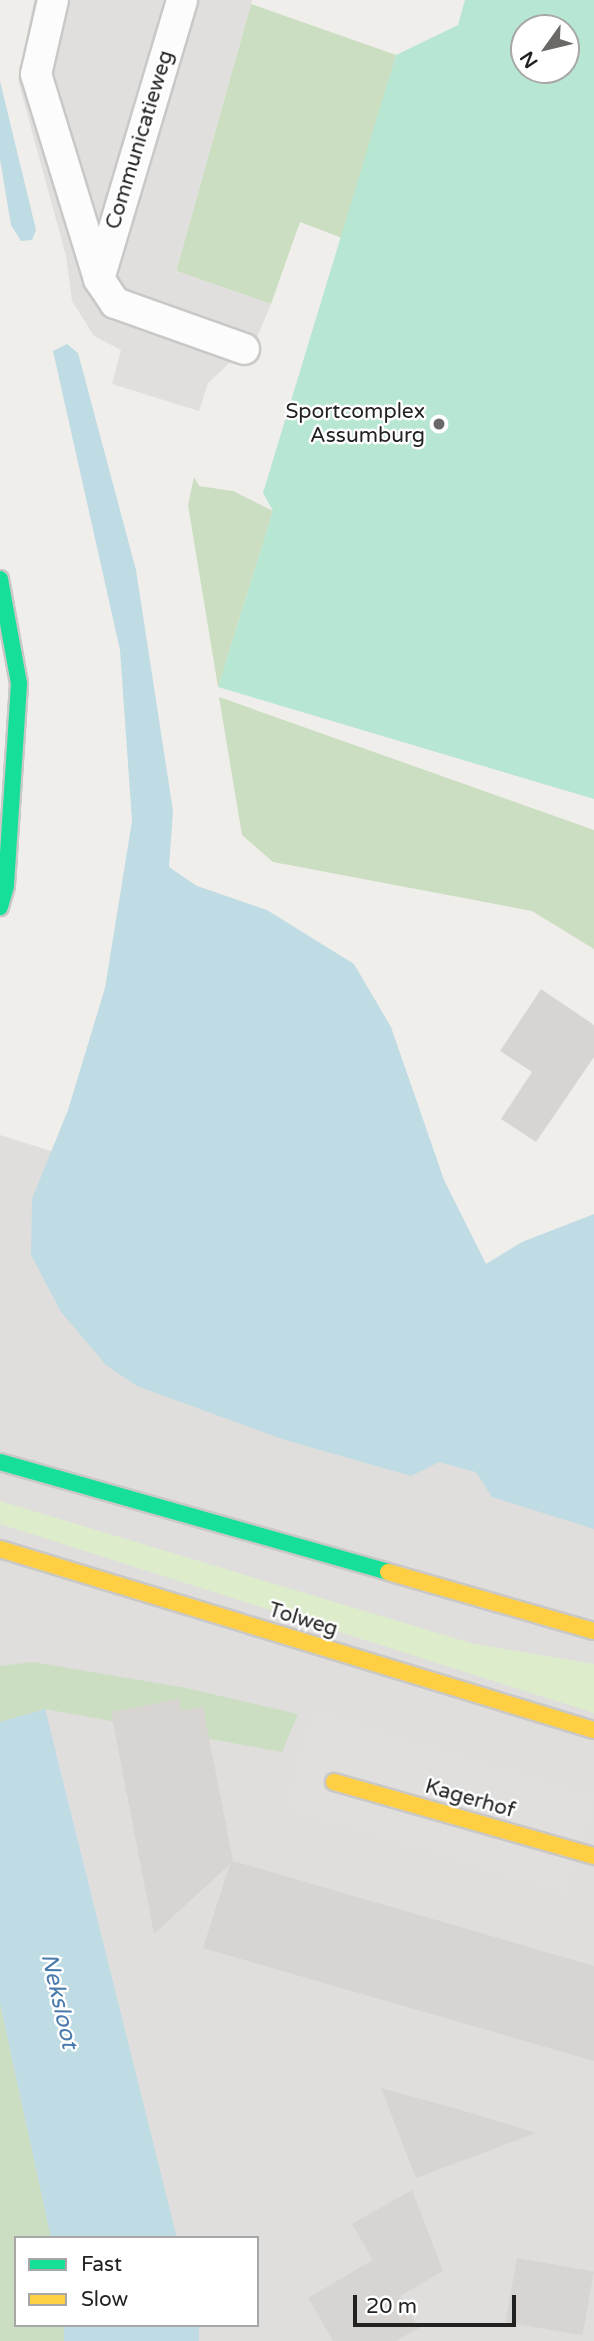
<!DOCTYPE html>
<html>
<head>
<meta charset="utf-8">
<style>
	body { margin:0 }
	#map { position:relative; width:594px; height:2341px; overflow:hidden; background:#f0eeeb; font-family:"Varela Round",sans-serif }
	div>[style] { position:absolute }
	[style*='--x'] { left:calc(var(--x)*1px); top:calc(var(--y)*1px); width:calc(var(--w)*1px); rotate:calc(var(--a)*1deg) }
	.residential>* { inset:0; background:#dfdedc }
	.grass>* { inset:0; background:#ddeccb }
	.forest>* { inset:0; background:#cbdec1 }
	.pitch>* { inset:0; background:#b7e6d2 }
	.parking>* { inset:0; background:#e0dfde; transform-origin:0 0 }
	.water>* { inset:0; background:#bfdbe3; transform-origin:0 0 }
	.building>* { inset:0; background:#d7d4d2; transform-origin:0 0 }
	.roads { filter:drop-shadow(2px 0 #c9c8c7) drop-shadow(-2px 0 #c9c8c7) drop-shadow(0 2px #c9c8c7) drop-shadow(0 -2px #c9c8c7) }
	.lane>* { height:30px; margin:-15px; padding:0 15px; transform-origin:15px; border-radius:15px; background:#fdfcfc }
	.fast>* { height:16px; margin:-8px; padding:0 8px; transform-origin:8px; border-radius:8px; background:#16e098 }
	.slow>* { height:16px; margin:-8px; padding:0 8px; transform-origin:8px; border-radius:8px; background:#ffcf43 }
	.dots>* { width:19px; height:19px; translate:-50% -50%; box-sizing:border-box; border:4px solid #fff; border-radius:50% }
	span { translate:-50% -50%; white-space:nowrap; text-align:center; line-height:1.15; -webkit-text-stroke:5px #fff; paint-order:stroke }
	.street-label { font-size:21px; color:#222 }
	.poi-label { font-size:21px; color:#222 }
	.right { translate:-100% -50%; text-align:right }
	.water-label { font-size:23px; color:#4a7aab; font-style:italic }
	.legend { position:absolute; left:14px; top:2236px; width:245px; height:91px; box-sizing:border-box; background:#fff; border:2px solid #a7a7a7; margin:0; padding:9px 12px; list-style:none; font-size:21px; color:#222 }
	.legend li { display:flex; align-items:center; gap:14px; height:35px }
	.legend b { width:35px; border:2px solid #a7a7a7 }
	.north { position:absolute; left:510px; top:14px; width:70px; height:70px; box-sizing:border-box; background:#fff; border:2px solid #a7a7a7; border-radius:50%; rotate:236deg; font-size:19px; font-weight:700; line-height:28px; text-align:center; color:#222 }
	.north::after { content:''; display:block; margin:auto; width:24px; height:32px; background:#6a6968; clip-path:polygon(50% 0,100% 100%,50% 72%,0 100%) }
	.scale { position:absolute; left:353px; top:2295px; width:163px; height:32px; box-sizing:border-box; border:4px solid #222; border-top:0; padding-left:9px; font-size:21px; line-height:24px; white-space:nowrap; color:#222; -webkit-text-stroke:5px #fff; paint-order:stroke }
</style>
</head>
<body>
<div id="map">
	<div class="residential">
		<i style="clip-path:polygon(evenodd,0 1135px,594px 1322px,594px 2341px,0 2341px,0 1135px,16px 2238px,257px 2238px,257px 2325px,16px 2325px,16px 2238px)"></i>
	</div>
	<div class="grass">
		<i style="clip-path:polygon(0 1501px,474px 1644px,594px 1664px,594px 1713px,0 1524px)"></i>
	</div>
	<div class="forest">
		<i style="clip-path:polygon(251px 4px,396px 55px,342px 238px,300px 222px,271px 304px,176px 271px)"></i>
		<i style="clip-path:polygon(194px 477px,199px 486px,233px 491px,273px 511px,218px 687px,188px 505px)"></i>
		<i style="clip-path:polygon(219px 697px,594px 830px,594px 949px,532px 911px,273px 862px,242px 835px)"></i>
		<i style="clip-path:polygon(33px 1662px,186px 1688px,298px 1714px,282px 1752px,45px 1709px,0 1722px,0 1666px)"></i>
		<i style="clip-path:polygon(0 2003px,51px 2238px,16px 2238px,16px 2325px,64px 2325px,66px 2341px,0 2341px)"></i>
	</div>
	<div class="pitch">
		<i style="clip-path:polygon(evenodd,465px 0,594px 0,594px 799px,218px 687px,273px 511px,263px 493px,396px 55px,458px 25px,465px 0,524px 28px,566px 28px,566px 70px,524px 70px,524px 28px)"></i>
	</div>
	<div class="parking">
		<i style="clip-path:polygon(34px 0,252px 0,176px 271px,271px 304px,257px 337px,208px 383px,199px 411px,112px 384px,121px 350px,94px 336px,72px 301px,66px 256px,18px 80px)"></i>
		<i style="left:315px;top:1712px;width:292px;height:99px;rotate:17deg"></i>
	</div>
	<div class="water">
		<i style="clip-path:polygon(0 81px,36px 230px,32px 240px,21px 241px,11px 225px,0 159px)"></i>
		<i style="clip-path:polygon(67px 344px,78px 353px,136px 570px,173px 811px,169px 867px,197px 886px,267px 910px,354px 964px,391px 1027px,444px 1180px,486px 1264px,522px 1242px,594px 1214px,594px 1529px,492px 1497px,476px 1472px,439px 1462px,411px 1476px,285px 1440px,137px 1386px,106px 1365px,61px 1312px,31px 1255px,32px 1199px,68px 1110px,105px 988px,132px 821px,120px 650px,53px 351px)"></i>
		<i style="clip-path:polygon(45px 1709px,177px 2238px,51px 2238px,0 2003px,0 1722px)"></i>
		<i style="left:64px;top:2325px;width:135px;height:16px"></i>
	</div>
	<div class="building">
		<i style="clip-path:polygon(541px 989px,594px 1025px,594px 1057px,536px 1142px,501px 1119px,532px 1072px,500px 1051px)"></i>
		<i style="clip-path:polygon(180px 1699px,181px 1711px,203px 1707px,233px 1861px,594px 1966px,594px 2061px,203px 1948px,230px 1864px,154px 1934px,111px 1712px)"></i>
		<i style="clip-path:polygon(381px 2088px,461px 2110px,536px 2133px,416px 2178px)"></i>
		<i style="clip-path:polygon(412px 2190px,443px 2271px,400px 2296px,419px 2328px,396px 2341px,333px 2341px,308px 2298px,373px 2260px,352px 2224px)"></i>
		<i style="left:517px;top:2258px;width:78px;height:65px;rotate:10deg"></i>
	</div>
	<div class="roads">
		<div class="lane">
			<i style="--x:53;--y:0;--w:76;--a:102.9"></i>
			<i style="--x:36;--y:74;--w:214;--a:72.9"></i>
			<i style="--x:99;--y:279;--w:29;--a:56"></i>
			<i style="--x:115;--y:303;--w:137;--a:19.6"></i>
			<i style="--x:99;--y:279;--w:291;--a:-73.4"></i>
		</div>
		<div class="fast">
			<i style="--x:0;--y:579;--w:107;--a:79.7"></i>
			<i style="--x:19;--y:684;--w:202;--a:93.7"></i>
			<i style="--x:6;--y:886;--w:22;--a:106"></i>
			<i style="--x:0;--y:1462;--w:403;--a:15.8"></i>
		</div>
		<div class="slow">
			<i style="--x:0;--y:1549;--w:621;--a:16.95"></i>
			<i style="--x:388;--y:1572;--w:214;--a:16"></i>
			<i style="--x:334;--y:1782;--w:270;--a:15.9"></i>
		</div>
	</div>
	<div class="dots">
		<i style="left:439px;top:424px;background:#6a6968"></i>
	</div>
	<div class="street-label">
		<span style="left:140px;top:140px;rotate:-73deg">Communicatieweg</span>
		<span style="left:303px;top:1620px;rotate:17deg">Tolweg</span>
		<span style="left:470px;top:1799px;rotate:16deg">Kagerhof</span>
	</div>
	<div class="poi-label">
		<span class="right" style="left:425px;top:424px">Sportcomplex<br>Assumburg</span>
	</div>
	<div class="water-label">
		<span style="left:59px;top:2001px;rotate:77deg">Neksloot</span>
	</div>
	<ul class="legend">
	<li><b style="height:9px;background:#16e098"></b>Fast</li>
	<li><b style="height:9px;background:#ffcf43"></b>Slow</li>
	</ul>
	<div class="north">N</div>
	<div class="scale">20 m</div>
</div>
</body>
</html>
